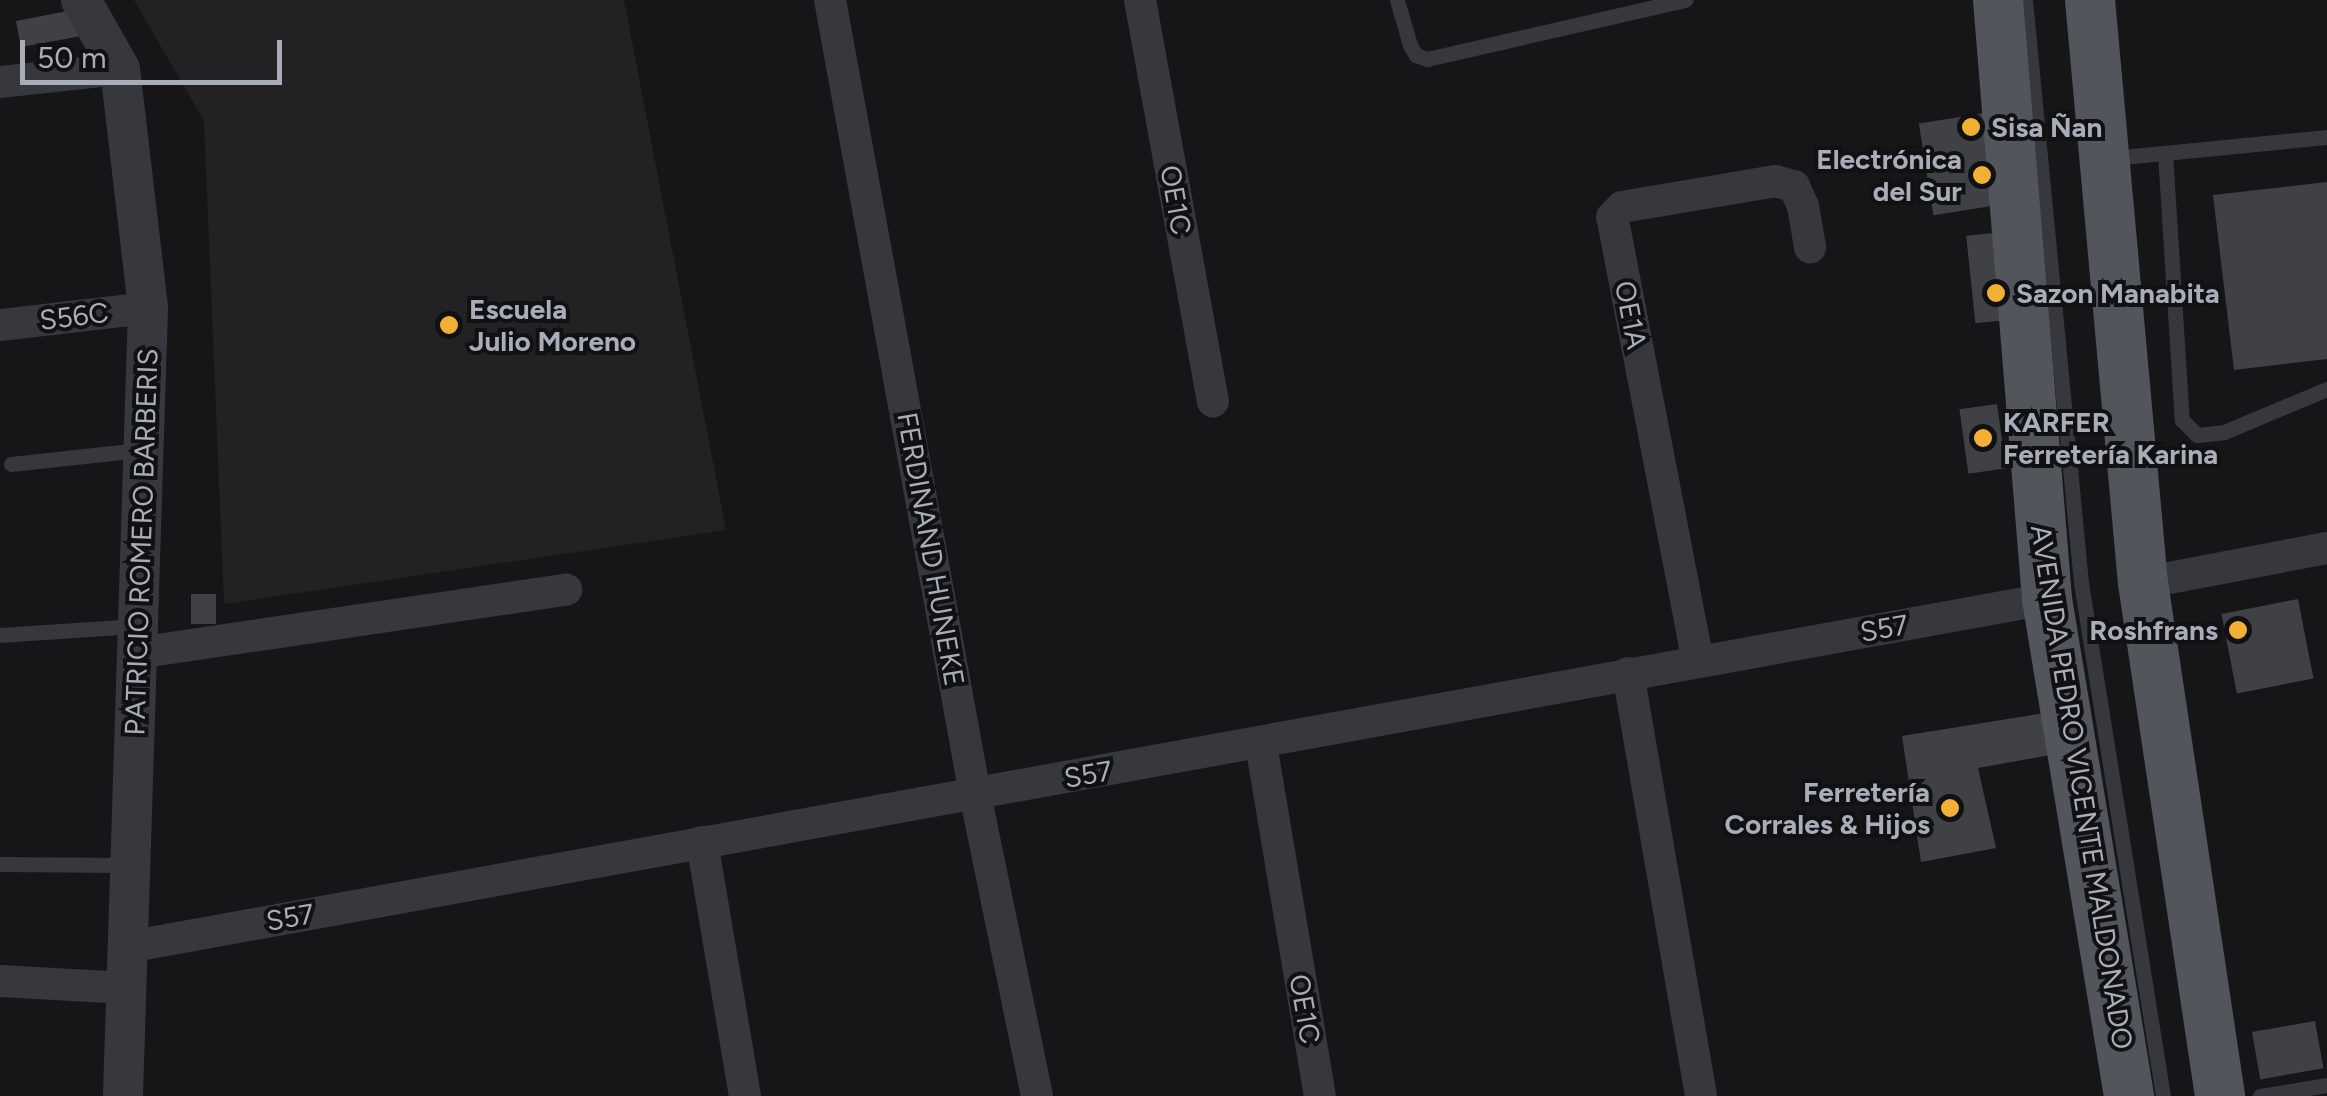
<!DOCTYPE html>
<html>
<head>
<meta charset="utf-8">
<style>
	body { margin:0 }
	#map { position:relative; width:2327px; height:1096px; overflow:hidden; background:#161618; font-family:Figtree,sans-serif }
	div>[style] { position:absolute }
	[style*='--x'] { left:calc(var(--x)*1px); top:calc(var(--y)*1px); width:calc(var(--w)*1px); rotate:calc(var(--a)*1deg) }
	.built>* { inset:0; background:#222225 }
	.building>* { inset:0; background:#404145; transform-origin:0 0 }
	.service>* { height:15px; margin:-7.5px; padding:0 7.5px; transform-origin:7.5px; border-radius:7.5px; background:#37383d }
	.minor>* { height:32px; margin:-16px; padding:0 16px; transform-origin:16px; border-radius:16px; background:#37383d }
	.tertiary>* { height:40px; margin:-20px; padding:0 20px; transform-origin:20px; border-radius:20px; background:#37383d }
	.primary>* { height:50px; margin:-25px; padding:0 25px; transform-origin:25px; border-radius:25px; background:#53555c }
	.dots>* { width:28px; height:28px; translate:-50% -50%; box-sizing:border-box; border:5px solid #111113; border-radius:50% }
	span { translate:-50% -50%; white-space:nowrap; text-align:center; line-height:1.15; -webkit-text-stroke:8px #111113; paint-order:stroke }
	.poi-label { font-size:28px; color:#a8adb8; font-weight:700 }
	.left { translate:0 -50%; text-align:left }
	.right { translate:-100% -50%; text-align:right }
	.street-label { font-size:28px; color:#a8adb8 }
	.scale { position:absolute; left:20px; top:40px; width:262px; height:45px; box-sizing:border-box; border:5px solid #a8adb8; border-top:0; padding-left:12px; font-size:30px; line-height:35px; white-space:nowrap; color:#a8adb8; -webkit-text-stroke:8px #111113; paint-order:stroke }
</style>
</head>
<body>
<div id="map">
	<div class="built">
		<i style="clip-path:polygon(134px 0,624px 0,726px 530px,224px 604px,204px 121px)"></i>
	</div>
	<div class="building">
		<i style="clip-path:polygon(73px 10px,87px 35px,21px 47px,16px 21px)"></i>
		<i style="left:1985px;top:113px;width:93px;height:67px;rotate:81deg"></i>
		<i style="clip-path:polygon(2327px 182px,2327px 359px,2234px 370px,2213px 195px)"></i>
		<i style="left:2002px;top:232px;width:88px;height:36px;rotate:84deg"></i>
		<i style="left:1997px;top:404px;width:65px;height:38px;rotate:82deg"></i>
		<i style="left:191px;top:594px;width:25px;height:30px"></i>
		<i style="left:2298px;top:599px;width:81px;height:78px;rotate:79deg"></i>
		<i style="clip-path:polygon(2057px 711px,2061px 753px,1978px 768px,1996px 848px,1921px 862px,1902px 736px)"></i>
		<i style="left:2315px;top:1021px;width:48px;height:64px;rotate:80deg"></i>
	</div>
	<div class="service">
		<i style="--x:1397;--y:0;--w:47;--a:73.9"></i>
		<i style="--x:1410;--y:45;--w:12;--a:59"></i>
		<i style="--x:1416;--y:55;--w:12;--a:20"></i>
		<i style="--x:1427;--y:59;--w:265;--a:-12.9"></i>
		<i style="--x:2025;--y:0;--w:586;--a:84.51"></i>
		<i style="--x:2081;--y:583;--w:520;--a:80.92"></i>
		<i style="--x:2165;--y:153;--w:268;--a:86.4"></i>
		<i style="--x:2182;--y:420;--w:21;--a:45"></i>
		<i style="--x:2197;--y:435;--w:27;--a:-6"></i>
		<i style="--x:2224;--y:432;--w:112;--a:-22.7"></i>
		<i style="--x:2113;--y:158;--w:215;--a:-5.6"></i>
		<i style="--x:11;--y:464;--w:129;--a:-6.2"></i>
		<i style="--x:0;--y:635;--w:134;--a:-3.8"></i>
		<i style="--x:0;--y:864;--w:126;--a:0.5"></i>
		<i style="--x:2260;--y:1096;--w:68;--a:-9.3"></i>
	</div>
	<div class="minor">
		<i style="--x:830;--y:0;--w:807;--a:79.65"></i>
		<i style="--x:975;--y:794;--w:308;--a:78.4"></i>
		<i style="--x:1140;--y:0;--w:408;--a:79.7"></i>
		<i style="--x:0;--y:82;--w:121;--a:-6.2"></i>
		<i style="--x:0;--y:325;--w:149;--a:-6.6"></i>
		<i style="--x:2143;--y:583;--w:187;--a:-10.8"></i>
		<i style="--x:137;--y:653;--w:434;--a:-8.4"></i>
		<i style="--x:1698;--y:662;--w:453;--a:-100.9"></i>
		<i style="--x:1612;--y:217;--w:14;--a:-45"></i>
		<i style="--x:1622;--y:207;--w:155;--a:-9.6"></i>
		<i style="--x:1775;--y:181;--w:20;--a:15"></i>
		<i style="--x:1794;--y:186;--w:22;--a:66"></i>
		<i style="--x:1803;--y:206;--w:42;--a:80.3"></i>
		<i style="--x:1628;--y:673;--w:429;--a:80.2"></i>
		<i style="--x:1261;--y:744;--w:357;--a:80.5"></i>
		<i style="--x:702;--y:842;--w:258;--a:80.4"></i>
		<i style="--x:128;--y:947;--w:1950;--a:-10.28"></i>
		<i style="--x:0;--y:981;--w:126;--a:3.2"></i>
	</div>
	<div class="tertiary">
		<i style="--x:81;--y:0;--w:79;--a:60.5"></i>
		<i style="--x:120;--y:69;--w:241;--a:83.3"></i>
		<i style="--x:148;--y:308;--w:788;--a:91.82"></i>
	</div>
	<div class="primary">
		<i style="--x:1998;--y:0;--w:601;--a:85.32"></i>
		<i style="--x:2047;--y:599;--w:504;--a:80.63"></i>
		<i style="--x:2090;--y:0;--w:585;--a:84.81"></i>
		<i style="--x:2143;--y:583;--w:519;--a:81.46"></i>
	</div>
	<div class="dots">
		<i style="left:1971px;top:127px;background:#f2b134"></i>
		<i style="left:1982px;top:175px;background:#f2b134"></i>
		<i style="left:1996px;top:293px;background:#f2b134"></i>
		<i style="left:449px;top:325px;background:#f2b134"></i>
		<i style="left:1983px;top:438px;background:#f2b134"></i>
		<i style="left:2238px;top:630px;background:#f2b134"></i>
		<i style="left:1950px;top:808px;background:#f2b134"></i>
	</div>
	<div class="poi-label">
		<span class="left" style="left:1991px;top:127px">Sisa Ñan</span>
		<span class="right" style="left:1962px;top:175px">Electrónica<br>del Sur</span>
		<span class="left" style="left:2016px;top:293px">Sazon Manabita</span>
		<span class="left" style="left:469px;top:325px">Escuela<br>Julio Moreno</span>
		<span class="left" style="left:2003px;top:438px">KARFER<br>Ferretería Karina</span>
		<span class="right" style="left:2218px;top:630px">Roshfrans</span>
		<span class="right" style="left:1930px;top:808px">Ferretería<br>Corrales &amp; Hijos</span>
	</div>
	<div class="street-label">
		<span style="left:1176px;top:200px;rotate:80deg">OE1C</span>
		<span style="left:1631px;top:315px;rotate:79deg">OE1A</span>
		<span style="left:74px;top:316px;rotate:-7deg">S56C</span>
		<span style="left:141px;top:542px;rotate:-88deg">PATRICIO ROMERO BARBERIS</span>
		<span style="left:931px;top:549px;rotate:80deg">FERDINAND HUNEKE</span>
		<span style="left:1884px;top:628px;rotate:-10deg">S57</span>
		<span style="left:1088px;top:774px;rotate:-10deg">S57</span>
		<span style="left:2082px;top:787px;rotate:81deg">AVENIDA PEDRO VICENTE MALDONADO</span>
		<span style="left:290px;top:917px;rotate:-10deg">S57</span>
		<span style="left:1305px;top:1009px;rotate:80deg">OE1C</span>
	</div>
	<div class="scale">50 m</div>
</div>
</body>
</html>
